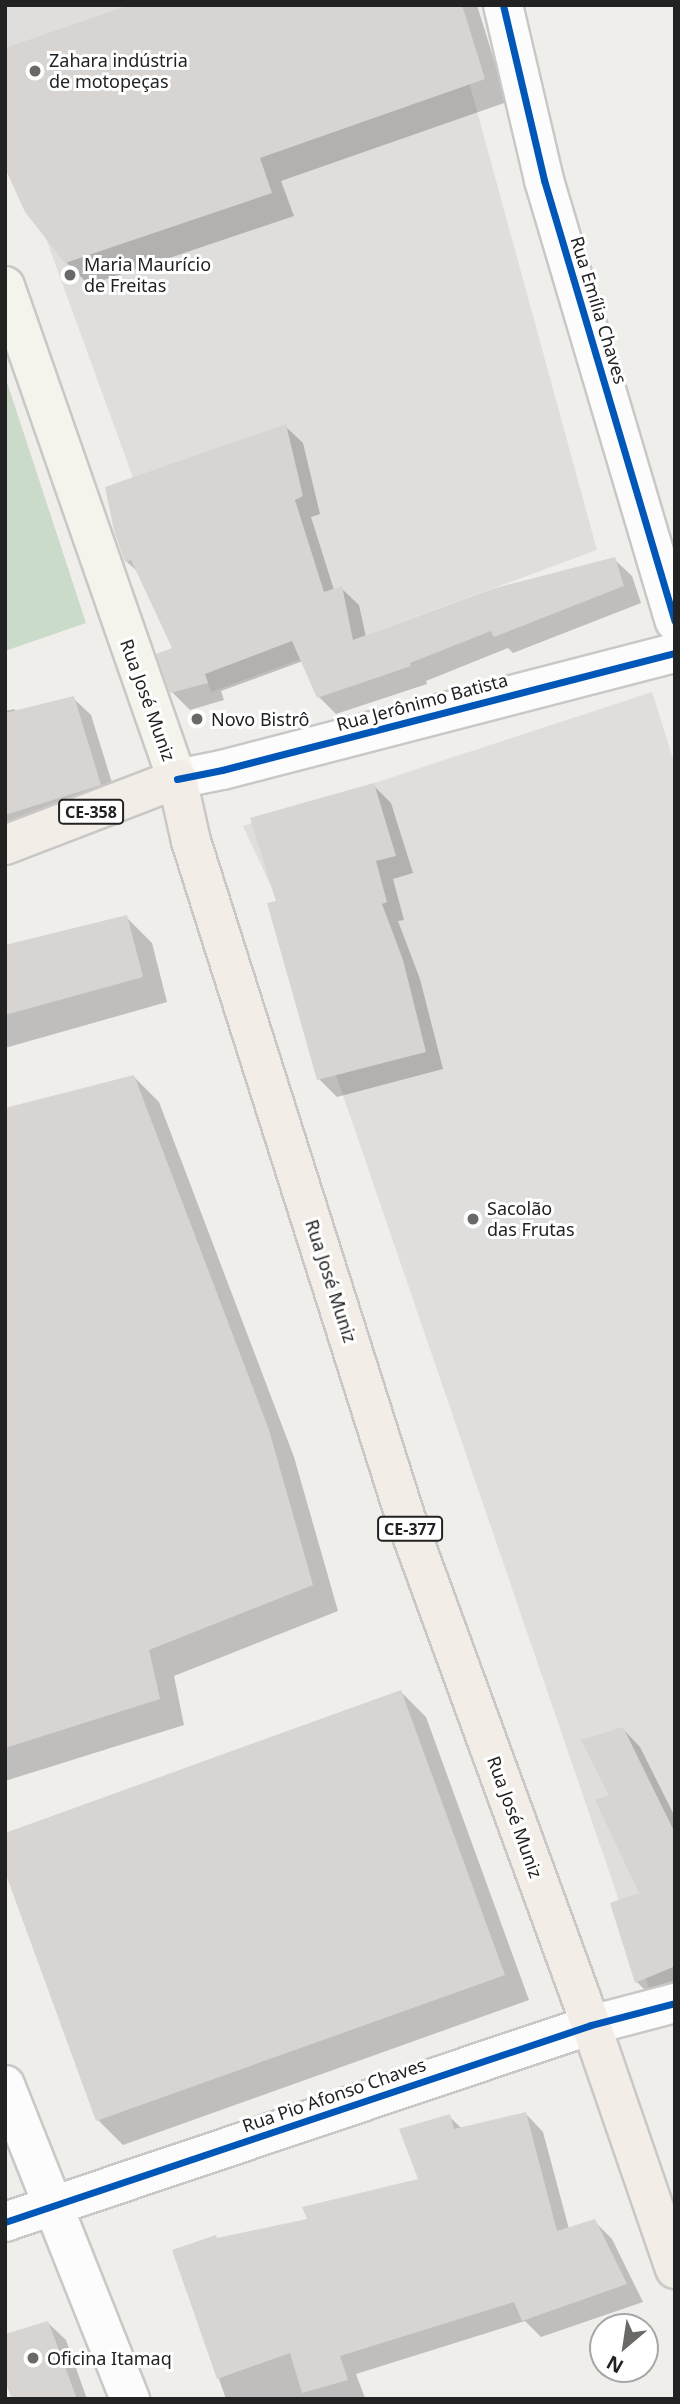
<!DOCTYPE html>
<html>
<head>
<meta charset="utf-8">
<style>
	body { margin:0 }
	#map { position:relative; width:680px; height:2404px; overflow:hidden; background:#f0eeeb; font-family:"Noto Sans",sans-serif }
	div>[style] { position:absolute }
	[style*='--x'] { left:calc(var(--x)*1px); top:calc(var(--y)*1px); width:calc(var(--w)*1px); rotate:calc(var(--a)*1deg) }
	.residential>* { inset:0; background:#dfdedc }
	.cemetery>* { inset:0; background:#cadbca }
	.shadow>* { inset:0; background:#0003 }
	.building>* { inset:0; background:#d7d4d2 }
	.roads { filter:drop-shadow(2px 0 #c9c8c7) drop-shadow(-2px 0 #c9c8c7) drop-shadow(0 2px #c9c8c7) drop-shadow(0 -2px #c9c8c7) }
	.street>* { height:38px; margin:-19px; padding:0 19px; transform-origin:19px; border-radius:19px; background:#fdfcfc }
	.secondary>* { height:38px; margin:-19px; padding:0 19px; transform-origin:19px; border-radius:19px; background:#f4f4ed }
	.primary>* { height:38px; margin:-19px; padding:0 19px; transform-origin:19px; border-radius:19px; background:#f3ede7 }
	.cycleway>* { height:7px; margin:-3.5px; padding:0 3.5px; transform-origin:3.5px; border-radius:3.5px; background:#0057b8 }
	.dots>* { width:19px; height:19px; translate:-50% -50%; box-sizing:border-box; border:4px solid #fff; border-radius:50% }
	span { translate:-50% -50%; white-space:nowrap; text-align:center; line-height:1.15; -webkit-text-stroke:6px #fff; paint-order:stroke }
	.shield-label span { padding:2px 5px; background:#fff; border:2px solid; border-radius:5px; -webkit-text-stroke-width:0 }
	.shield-label { font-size:16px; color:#222; font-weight:700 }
	.poi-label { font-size:18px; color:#222 }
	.left { translate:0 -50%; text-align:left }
	.street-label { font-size:18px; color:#222 }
	.frame { position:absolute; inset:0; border:7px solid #222; pointer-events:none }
	.north { position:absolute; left:589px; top:2313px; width:70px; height:70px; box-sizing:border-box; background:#fff; border:2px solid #a7a7a7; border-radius:50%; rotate:209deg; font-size:19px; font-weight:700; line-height:28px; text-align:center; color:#222 }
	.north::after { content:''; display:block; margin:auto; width:24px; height:32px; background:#6a6968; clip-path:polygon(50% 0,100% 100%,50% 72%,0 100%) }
</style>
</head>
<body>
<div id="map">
	<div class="residential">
		<i style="clip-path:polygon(5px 5px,448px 5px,597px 550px,211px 692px,5px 126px)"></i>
		<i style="clip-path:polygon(652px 692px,675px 765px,675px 1980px,649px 1988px,273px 891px,243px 826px)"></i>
	</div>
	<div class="cemetery">
		<i style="clip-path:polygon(5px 376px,86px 623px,5px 651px)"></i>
	</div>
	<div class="shadow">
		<i style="clip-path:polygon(136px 5px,477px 5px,507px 102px,281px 181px,294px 216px,89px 285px,66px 262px)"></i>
		<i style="clip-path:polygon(285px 426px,303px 443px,320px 514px,311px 517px,334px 590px,341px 588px,359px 605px,366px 637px,614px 559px,632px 576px,641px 603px,513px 653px,508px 648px,426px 681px,427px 684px,336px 714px,319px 697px,303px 661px,221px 691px,224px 700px,190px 710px,172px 692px,174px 649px,139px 573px,126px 561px)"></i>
		<i style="clip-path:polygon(73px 698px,91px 715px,118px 802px,5px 843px,5px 711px,14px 709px,17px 712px)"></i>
		<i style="clip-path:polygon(373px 785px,391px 803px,413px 873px,393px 879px,404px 920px,398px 921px,420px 979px,443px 1069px,337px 1097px,319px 1079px,279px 902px)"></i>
		<i style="clip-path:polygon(126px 917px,152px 943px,167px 1002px,5px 1048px,5px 946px)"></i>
		<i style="clip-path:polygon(134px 1077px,159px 1102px,294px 1457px,338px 1611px,174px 1676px,184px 1725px,5px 1781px,5px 1110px)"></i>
		<i style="clip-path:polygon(401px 1692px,426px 1717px,529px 2000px,123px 2145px,98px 2120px)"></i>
		<i style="clip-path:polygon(623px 1729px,640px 1747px,675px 1817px,675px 1991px,654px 1999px,637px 1982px,641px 1894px,611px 1796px)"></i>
		<i style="clip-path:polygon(526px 2114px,543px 2132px,569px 2229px,594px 2221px,612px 2239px,643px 2302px,541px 2337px,525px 2321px,356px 2374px,365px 2398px,361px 2399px,226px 2399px,174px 2251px,309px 2220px,420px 2180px,449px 2116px,462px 2129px)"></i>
		<i style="clip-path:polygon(48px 2323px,66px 2340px,87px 2399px,14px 2399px)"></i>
	</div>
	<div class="building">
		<i style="clip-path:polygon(130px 5px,462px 5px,485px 79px,260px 158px,272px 193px,65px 263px,25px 212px,5px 168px,5px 48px)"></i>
		<i style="clip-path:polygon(286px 424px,303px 496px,295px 500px,324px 592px,342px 586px,353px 640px,495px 588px,615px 557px,624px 586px,494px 637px,491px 631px,410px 663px,411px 666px,317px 698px,292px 641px,205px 674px,208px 683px,170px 693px,156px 654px,172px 648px,131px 560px,125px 562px,123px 557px,114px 531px,105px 487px)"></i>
		<i style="clip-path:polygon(74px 696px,101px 785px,5px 815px,5px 713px)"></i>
		<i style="clip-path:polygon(374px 783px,396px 856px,376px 861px,387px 902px,382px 904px,403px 960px,426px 1052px,317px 1080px,267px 903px,276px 901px,250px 818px)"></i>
		<i style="clip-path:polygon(127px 915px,143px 977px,5px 1015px,5px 945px)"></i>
		<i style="clip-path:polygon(134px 1075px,269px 1430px,313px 1585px,149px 1650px,160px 1699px,5px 1748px,5px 1108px)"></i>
		<i style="clip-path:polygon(401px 1690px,505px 1975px,96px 2121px,5px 1872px,5px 1833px)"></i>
		<i style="clip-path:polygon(623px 1727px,675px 1833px,675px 1970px,673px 1967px,635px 1983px,610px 1903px,639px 1893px,595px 1800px,609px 1795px,581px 1740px)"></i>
		<i style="clip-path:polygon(526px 2112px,557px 2231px,595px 2219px,627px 2284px,522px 2321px,514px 2302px,340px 2356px,348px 2380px,302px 2393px,290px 2353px,217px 2379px,172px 2250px,216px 2235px,217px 2238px,307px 2219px,302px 2207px,418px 2179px,399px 2129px,450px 2114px,454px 2129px)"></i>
		<i style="clip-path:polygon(48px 2321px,77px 2399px,12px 2399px,5px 2381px,5px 2334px)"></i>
	</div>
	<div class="roads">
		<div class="street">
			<i style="--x:503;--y:5;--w:180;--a:76.8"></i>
			<i style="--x:544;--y:180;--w:460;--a:73.5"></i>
			<i style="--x:177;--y:779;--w:46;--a:-11.3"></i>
			<i style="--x:222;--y:770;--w:468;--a:-14.5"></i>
			<i style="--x:5;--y:2085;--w:338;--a:68.3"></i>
			<i style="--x:5;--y:2222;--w:618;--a:-18.58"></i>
			<i style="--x:591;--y:2025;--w:87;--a:-14.7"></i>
		</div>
		<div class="secondary">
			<i style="--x:5;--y:286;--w:522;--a:70.77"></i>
		</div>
		<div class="primary">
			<i style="--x:5;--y:845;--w:184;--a:-21"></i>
			<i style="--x:177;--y:779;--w:64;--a:77.3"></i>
			<i style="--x:191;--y:841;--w:711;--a:72.41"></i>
			<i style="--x:406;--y:1519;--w:539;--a:69.92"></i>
			<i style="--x:591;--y:2025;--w:258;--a:71"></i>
		</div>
	</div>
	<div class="cycleway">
		<i style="--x:503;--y:5;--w:180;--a:76.8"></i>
		<i style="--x:544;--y:180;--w:460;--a:73.5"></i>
		<i style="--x:177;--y:779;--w:46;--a:-11.3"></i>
		<i style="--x:222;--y:770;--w:468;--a:-14.5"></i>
		<i style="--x:5;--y:2222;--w:618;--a:-18.58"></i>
		<i style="--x:591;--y:2025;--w:87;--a:-14.7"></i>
	</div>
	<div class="dots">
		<i style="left:35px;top:71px;background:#6a6968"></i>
		<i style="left:70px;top:275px;background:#6a6968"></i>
		<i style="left:197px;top:719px;background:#6a6968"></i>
		<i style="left:473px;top:1219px;background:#6a6968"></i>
		<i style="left:33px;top:2358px;background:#6a6968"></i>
	</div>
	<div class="shield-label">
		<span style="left:91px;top:812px">CE-358</span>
		<span style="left:410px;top:1529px">CE-377</span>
	</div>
	<div class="poi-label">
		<span class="left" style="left:49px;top:71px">Zahara indústria<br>de motopeças</span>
		<span class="left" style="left:84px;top:275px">Maria Maurício<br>de Freitas</span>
		<span class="left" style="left:211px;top:719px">Novo Bistrô</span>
		<span class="left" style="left:487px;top:1219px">Sacolão<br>das Frutas</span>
		<span class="left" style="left:47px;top:2358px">Oficina Itamaq</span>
	</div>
	<div class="street-label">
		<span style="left:599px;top:310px;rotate:73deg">Rua Emília Chaves</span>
		<span style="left:148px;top:700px;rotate:70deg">Rua José Muniz</span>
		<span style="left:422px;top:702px;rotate:-15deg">Rua Jerônimo Batista</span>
		<span style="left:331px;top:1281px;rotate:72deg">Rua José Muniz</span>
		<span style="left:515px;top:1817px;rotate:70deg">Rua José Muniz</span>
		<span style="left:334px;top:2095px;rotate:-19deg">Rua Pio Afonso Chaves</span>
	</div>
	<div class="frame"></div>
	<div class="north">N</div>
</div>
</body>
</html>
